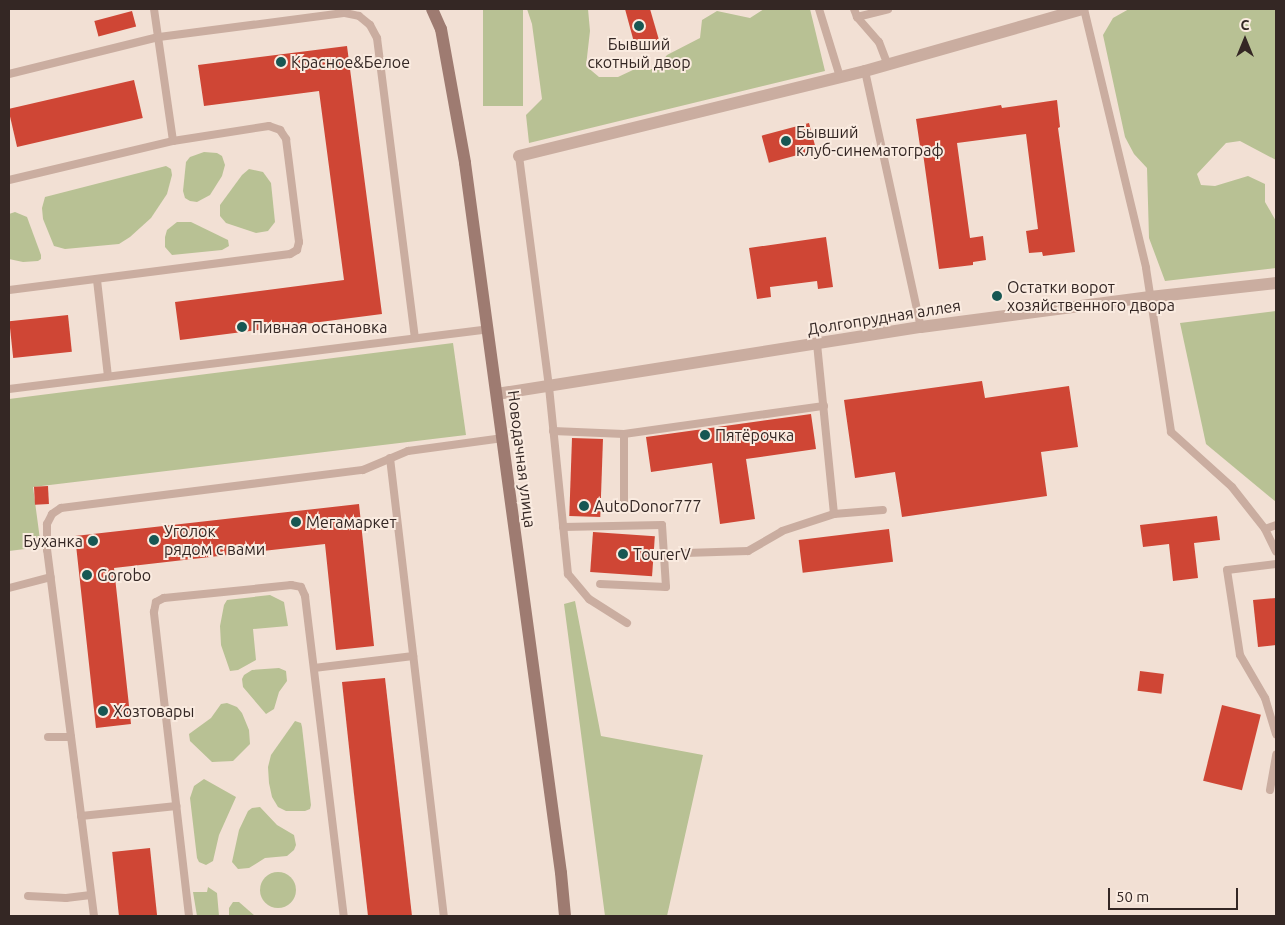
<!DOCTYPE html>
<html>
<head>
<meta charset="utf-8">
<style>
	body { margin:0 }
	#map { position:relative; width:1285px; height:925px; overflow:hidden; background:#f2e0d4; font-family:Ubuntu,sans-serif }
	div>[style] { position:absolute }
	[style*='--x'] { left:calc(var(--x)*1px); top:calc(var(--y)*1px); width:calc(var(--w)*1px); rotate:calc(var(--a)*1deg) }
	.green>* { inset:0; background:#b8c194; transform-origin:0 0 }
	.round { border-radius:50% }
	.building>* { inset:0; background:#cf4635; transform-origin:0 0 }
	.lane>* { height:8px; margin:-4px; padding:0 4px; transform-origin:4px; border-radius:4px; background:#caada0 }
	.street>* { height:12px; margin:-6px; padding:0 6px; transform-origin:6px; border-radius:6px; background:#caada0 }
	.secondary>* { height:12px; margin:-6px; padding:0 6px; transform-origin:6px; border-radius:6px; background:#9e7b71 }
	.dots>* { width:14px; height:14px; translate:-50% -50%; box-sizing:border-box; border:2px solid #faebe0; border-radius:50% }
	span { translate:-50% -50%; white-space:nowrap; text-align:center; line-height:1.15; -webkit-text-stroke:4px #faebe0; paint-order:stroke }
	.poi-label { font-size:16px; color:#342724 }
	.left { translate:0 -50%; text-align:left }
	.right { translate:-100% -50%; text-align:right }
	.street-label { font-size:16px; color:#342724 }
	.frame { position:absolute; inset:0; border:10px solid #342724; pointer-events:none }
	.north { position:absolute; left:1220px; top:15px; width:50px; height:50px; -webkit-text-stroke:4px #faebe0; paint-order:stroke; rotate:0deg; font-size:14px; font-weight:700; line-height:20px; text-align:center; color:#342724 }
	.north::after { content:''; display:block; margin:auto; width:18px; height:22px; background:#342724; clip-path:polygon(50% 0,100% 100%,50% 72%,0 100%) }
	.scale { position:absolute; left:1108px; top:888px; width:130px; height:22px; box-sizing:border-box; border:2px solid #342724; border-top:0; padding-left:6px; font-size:15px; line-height:18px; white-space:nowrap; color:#342724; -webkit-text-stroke:4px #faebe0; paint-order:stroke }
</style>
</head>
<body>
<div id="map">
	<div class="green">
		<i style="left:483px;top:9px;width:40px;height:97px"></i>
		<i style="clip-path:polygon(527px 9px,588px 9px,590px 31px,586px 66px,599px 77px,618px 77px,635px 69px,656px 69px,667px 55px,700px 38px,702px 20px,717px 11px,750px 18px,764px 9px,810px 9px,825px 71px,529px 143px,526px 115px,542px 99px,532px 24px)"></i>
		<i style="clip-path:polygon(1129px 9px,1276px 9px,1276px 160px,1240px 141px,1226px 143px,1197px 174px,1201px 185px,1215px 186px,1248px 176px,1265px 184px,1265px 202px,1276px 221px,1276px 268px,1165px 281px,1149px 238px,1147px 168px,1134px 154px,1125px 137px,1103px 35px,1113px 18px)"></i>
		<i style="clip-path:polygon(204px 152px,217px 153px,222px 156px,225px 165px,222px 176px,210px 195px,197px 202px,190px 201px,185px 198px,183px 191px,186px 162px,190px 157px)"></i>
		<i style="clip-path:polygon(166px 166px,171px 169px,172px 175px,167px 194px,151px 218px,130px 237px,119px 244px,65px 249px,54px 246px,43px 219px,42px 208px,45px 197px)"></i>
		<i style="clip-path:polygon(249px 169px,263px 172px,271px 183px,275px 222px,268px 231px,256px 233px,226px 223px,220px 216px,220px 205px,242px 175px)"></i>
		<i style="clip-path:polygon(15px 212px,27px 217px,41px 255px,41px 259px,38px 261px,23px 262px,9px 259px,9px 214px)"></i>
		<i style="clip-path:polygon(177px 222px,191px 222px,228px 240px,229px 246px,222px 250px,172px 255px,165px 247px,165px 237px,167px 230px)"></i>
		<i style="clip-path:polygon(1276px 311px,1276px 502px,1206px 444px,1180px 323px)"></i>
		<i style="clip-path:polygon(453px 343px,466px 435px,33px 487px,41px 547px,9px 551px,9px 399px)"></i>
		<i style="clip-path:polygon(270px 595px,284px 602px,288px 626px,253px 629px,256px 660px,238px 670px,230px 671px,221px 645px,220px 626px,224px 605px,227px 600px)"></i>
		<i style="clip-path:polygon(575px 601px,601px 736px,703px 755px,667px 916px,605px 916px,564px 604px)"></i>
		<i style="clip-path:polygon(279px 668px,286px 671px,287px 681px,279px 692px,274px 709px,266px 714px,243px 687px,242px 679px,244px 675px,252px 670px)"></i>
		<i style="clip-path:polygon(227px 703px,237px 707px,242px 713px,249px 730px,250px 744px,233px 761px,212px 762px,190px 741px,189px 734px,211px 718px,221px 704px)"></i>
		<i style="clip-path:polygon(295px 721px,301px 723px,302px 727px,311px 805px,310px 809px,305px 811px,286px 811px,278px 807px,272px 797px,269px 783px,268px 767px,271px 755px)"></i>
		<i style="clip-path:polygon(204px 779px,236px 797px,219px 835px,213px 861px,206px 865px,199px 862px,197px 858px,190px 798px,194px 786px)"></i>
		<i style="clip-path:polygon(260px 807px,277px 825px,294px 835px,296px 845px,294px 850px,287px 856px,265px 858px,249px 868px,238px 869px,232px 862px,239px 830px,248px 811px,252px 808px)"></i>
		<i class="round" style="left:260px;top:872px;width:36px;height:36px"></i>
		<i style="clip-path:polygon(208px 887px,217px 893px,219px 916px,197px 916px,193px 892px,207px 892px)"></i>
		<i style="clip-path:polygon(233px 902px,239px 902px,255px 916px,229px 916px,229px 908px)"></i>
	</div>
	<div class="building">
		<i style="clip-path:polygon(625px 9px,650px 9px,659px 40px,635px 46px)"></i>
		<i style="left:132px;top:11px;width:16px;height:39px;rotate:75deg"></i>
		<i style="clip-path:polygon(347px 46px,382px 314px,180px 340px,175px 302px,344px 280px,319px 91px,204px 106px,198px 65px)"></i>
		<i style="left:134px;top:80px;width:39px;height:129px;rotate:77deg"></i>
		<i style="clip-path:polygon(1057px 100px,1060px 127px,1058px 128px,1075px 252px,1043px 256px,1042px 252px,1029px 253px,1026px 231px,1038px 229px,1026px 134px,957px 143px,970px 238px,983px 236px,986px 260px,973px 262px,973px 265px,939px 269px,922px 146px,920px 146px,916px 119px,1001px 105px,1002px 108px)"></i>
		<i style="left:809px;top:123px;width:28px;height:49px;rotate:75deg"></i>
		<i style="clip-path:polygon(826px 237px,833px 287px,818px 289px,817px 281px,770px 287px,771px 297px,757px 299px,749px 248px)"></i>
		<i style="left:68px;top:315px;width:37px;height:59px;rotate:84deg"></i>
		<i style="clip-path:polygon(982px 381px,985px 398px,1069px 386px,1078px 447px,1041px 452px,1047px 496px,902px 517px,895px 472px,855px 478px,844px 400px)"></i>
		<i style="clip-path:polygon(811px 414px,816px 449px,746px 459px,755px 519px,720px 524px,712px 463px,651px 472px,646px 437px)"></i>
		<i style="left:572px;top:438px;width:31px;height:78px;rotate:2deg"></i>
		<i style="left:48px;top:486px;width:18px;height:14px;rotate:87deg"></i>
		<i style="clip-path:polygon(359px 504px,374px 646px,336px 650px,325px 544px,114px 568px,131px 724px,96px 728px,75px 536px)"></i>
		<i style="clip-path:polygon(1217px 516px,1220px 540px,1194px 543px,1198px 578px,1173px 581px,1169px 544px,1143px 547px,1140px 525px)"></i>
		<i style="left:889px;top:529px;width:33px;height:91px;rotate:83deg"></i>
		<i style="left:593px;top:532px;width:62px;height:40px;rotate:4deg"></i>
		<i style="clip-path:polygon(1276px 598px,1276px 645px,1258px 647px,1253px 600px)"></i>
		<i style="left:1140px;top:671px;width:24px;height:20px;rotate:7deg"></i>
		<i style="clip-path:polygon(385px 678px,412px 916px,368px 916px,354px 794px,342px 682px)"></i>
		<i style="left:1222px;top:705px;width:40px;height:78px;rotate:14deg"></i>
		<i style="left:150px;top:848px;width:68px;height:38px;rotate:84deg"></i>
	</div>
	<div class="lane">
		<i style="--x:154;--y:9;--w:133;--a:81.8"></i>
		<i style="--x:819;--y:9;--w:71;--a:72.8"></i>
		<i style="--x:854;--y:9;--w:9;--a:69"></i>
		<i style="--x:857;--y:17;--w:33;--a:49"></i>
		<i style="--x:879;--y:42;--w:25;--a:69"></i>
		<i style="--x:1084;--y:9;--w:266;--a:76.5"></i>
		<i style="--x:1146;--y:268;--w:166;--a:81.3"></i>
		<i style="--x:1171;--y:432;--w:82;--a:42"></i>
		<i style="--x:1232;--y:487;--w:53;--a:51.8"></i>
		<i style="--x:1265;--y:529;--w:25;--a:64"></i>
		<i style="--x:857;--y:17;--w:32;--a:-14"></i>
		<i style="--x:865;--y:71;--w:262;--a:77.7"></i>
		<i style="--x:9;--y:74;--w:154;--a:-13.9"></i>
		<i style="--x:159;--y:37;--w:188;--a:-7.4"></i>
		<i style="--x:345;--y:13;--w:14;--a:12"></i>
		<i style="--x:359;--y:16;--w:14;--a:39"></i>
		<i style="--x:370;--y:25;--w:15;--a:62"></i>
		<i style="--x:377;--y:38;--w:302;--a:82.8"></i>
		<i style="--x:519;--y:156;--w:233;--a:82.6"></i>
		<i style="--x:549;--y:387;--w:188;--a:84.2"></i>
		<i style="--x:568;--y:574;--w:33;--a:50"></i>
		<i style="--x:589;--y:599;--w:45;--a:32.3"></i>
		<i style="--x:9;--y:180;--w:169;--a:-13.4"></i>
		<i style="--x:173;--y:141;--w:97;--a:-8.9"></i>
		<i style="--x:269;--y:126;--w:12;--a:20"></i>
		<i style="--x:280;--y:130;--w:11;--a:56"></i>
		<i style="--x:286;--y:139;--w:104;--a:82.8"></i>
		<i style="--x:299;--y:242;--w:8;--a:104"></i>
		<i style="--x:297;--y:250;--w:8;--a:150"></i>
		<i style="--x:290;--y:254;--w:283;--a:172.7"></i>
		<i style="--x:97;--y:280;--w:97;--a:83.5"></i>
		<i style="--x:9;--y:389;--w:483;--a:-7.1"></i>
		<i style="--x:553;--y:431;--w:71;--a:2.4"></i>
		<i style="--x:624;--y:434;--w:202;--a:-8"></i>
		<i style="--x:624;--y:434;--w:67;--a:90"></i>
		<i style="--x:390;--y:458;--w:461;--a:83.3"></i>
		<i style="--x:834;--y:514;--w:49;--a:-4.7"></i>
		<i style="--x:563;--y:527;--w:99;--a:-1.2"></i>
		<i style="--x:662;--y:525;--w:62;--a:86.3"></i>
		<i style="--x:666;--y:587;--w:66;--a:-177.4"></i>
		<i style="--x:1265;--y:529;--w:12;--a:-20"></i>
		<i style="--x:685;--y:553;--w:63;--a:-1.8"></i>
		<i style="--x:748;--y:551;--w:39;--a:-30"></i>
		<i style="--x:782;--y:531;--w:55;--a:-18.1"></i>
		<i style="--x:834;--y:514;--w:172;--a:-95.7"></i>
		<i style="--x:1276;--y:564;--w:49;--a:173"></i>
		<i style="--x:1227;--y:570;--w:86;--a:81.3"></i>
		<i style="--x:1240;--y:655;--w:50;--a:59.8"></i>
		<i style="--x:1265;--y:698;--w:38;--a:73"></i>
		<i style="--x:9;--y:588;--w:43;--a:-14.7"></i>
		<i style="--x:314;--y:668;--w:100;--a:-6.9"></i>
		<i style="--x:48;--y:737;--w:23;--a:0"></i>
		<i style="--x:1270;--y:790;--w:36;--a:-80"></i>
		<i style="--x:81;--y:816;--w:96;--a:-6"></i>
		<i style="--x:28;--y:896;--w:38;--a:3"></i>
		<i style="--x:66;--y:898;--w:25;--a:-7"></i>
		<i style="--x:94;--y:916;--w:369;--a:-97.3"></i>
		<i style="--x:47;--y:550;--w:26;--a:-90"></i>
		<i style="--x:47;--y:524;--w:11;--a:-63"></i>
		<i style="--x:52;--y:514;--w:11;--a:-34"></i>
		<i style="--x:61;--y:508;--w:304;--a:-7.2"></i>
		<i style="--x:363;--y:470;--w:49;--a:-22.9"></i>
		<i style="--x:408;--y:451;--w:96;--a:-7.8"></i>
		<i style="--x:189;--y:916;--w:306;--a:-96.6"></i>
		<i style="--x:154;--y:612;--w:10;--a:-79"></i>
		<i style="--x:156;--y:602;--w:9;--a:-27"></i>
		<i style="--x:164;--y:598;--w:128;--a:-5.8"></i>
		<i style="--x:291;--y:585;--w:10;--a:11"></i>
		<i style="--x:301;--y:587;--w:10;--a:66"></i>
		<i style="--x:305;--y:596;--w:322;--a:83.1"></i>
	</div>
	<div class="street">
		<i style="--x:519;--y:156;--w:356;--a:-13.8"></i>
		<i style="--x:865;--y:71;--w:226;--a:-15.9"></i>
		<i style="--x:497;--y:394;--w:429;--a:-9"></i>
		<i style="--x:921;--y:327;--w:231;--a:-7.5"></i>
		<i style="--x:1150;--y:297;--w:127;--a:-6.3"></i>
	</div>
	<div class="secondary">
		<i style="--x:432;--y:9;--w:22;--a:66"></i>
		<i style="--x:441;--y:29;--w:136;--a:79.8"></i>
		<i style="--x:465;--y:163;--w:716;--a:82.3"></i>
		<i style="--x:561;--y:873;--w:43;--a:84.7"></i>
	</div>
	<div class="dots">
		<i style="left:639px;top:26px;background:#175753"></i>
		<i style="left:281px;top:62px;background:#175753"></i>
		<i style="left:786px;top:141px;background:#175753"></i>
		<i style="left:997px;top:296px;background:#175753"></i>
		<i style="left:242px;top:327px;background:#175753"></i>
		<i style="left:705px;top:435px;background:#175753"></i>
		<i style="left:584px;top:506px;background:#175753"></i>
		<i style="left:296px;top:522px;background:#175753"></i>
		<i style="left:154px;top:540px;background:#175753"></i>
		<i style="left:93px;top:541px;background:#175753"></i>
		<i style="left:623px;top:554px;background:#175753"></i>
		<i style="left:87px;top:575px;background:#175753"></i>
		<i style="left:103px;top:711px;background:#175753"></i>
	</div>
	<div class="poi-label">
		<span style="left:639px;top:53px">Бывший<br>скотный двор</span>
		<span class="left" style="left:291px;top:62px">Красное&amp;Белое</span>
		<span class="left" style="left:796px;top:141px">Бывший<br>клуб-синематограф</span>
		<span class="left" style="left:1007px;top:296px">Остатки ворот<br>хозяйственного двора</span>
		<span class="left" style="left:252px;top:327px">Пивная остановка</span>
		<span class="left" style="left:715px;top:435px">Пятёрочка</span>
		<span class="left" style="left:594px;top:506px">AutoDonor777</span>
		<span class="left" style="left:306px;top:522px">Мегамаркет</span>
		<span class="left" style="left:164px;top:540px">Уголок<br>рядом с вами</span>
		<span class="right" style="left:83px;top:541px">Буханка</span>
		<span class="left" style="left:633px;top:554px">TourerV</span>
		<span class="left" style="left:97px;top:575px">Gorobo</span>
		<span class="left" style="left:113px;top:711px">Хозтовары</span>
	</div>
	<div class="street-label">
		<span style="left:884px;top:317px;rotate:-9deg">Долгопрудная аллея</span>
		<span style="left:522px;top:459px;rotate:83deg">Новодачная улица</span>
	</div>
	<div class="frame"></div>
	<div class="north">С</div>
	<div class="scale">50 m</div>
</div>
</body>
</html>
